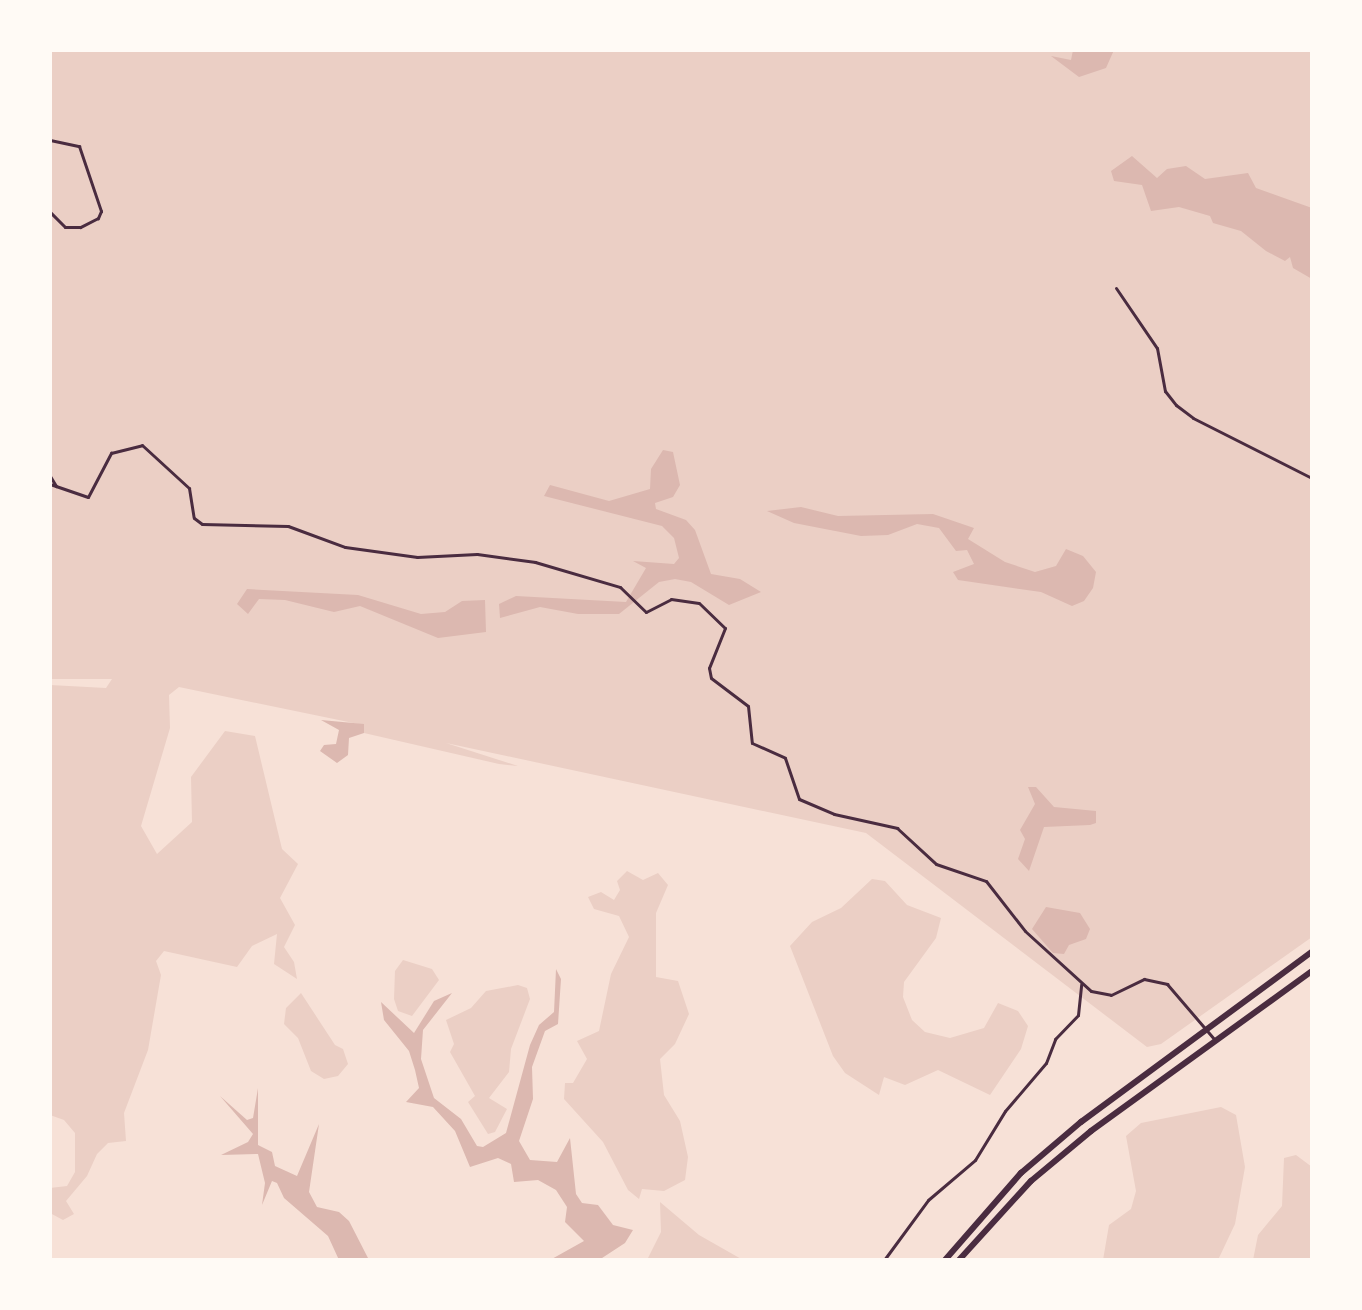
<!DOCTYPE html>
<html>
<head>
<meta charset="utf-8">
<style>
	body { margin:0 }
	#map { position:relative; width:1362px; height:1310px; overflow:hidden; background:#f7e1d7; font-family:Arial,sans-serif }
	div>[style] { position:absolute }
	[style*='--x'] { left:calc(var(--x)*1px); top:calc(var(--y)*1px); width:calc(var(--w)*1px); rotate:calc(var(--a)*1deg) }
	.green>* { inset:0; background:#ebcfc5 }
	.water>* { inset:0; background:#dcb8b0 }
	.minor>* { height:3px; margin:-1.5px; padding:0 1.5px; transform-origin:1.5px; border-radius:1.5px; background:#4a2c40 }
	.trunk>* { height:6px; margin:-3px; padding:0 3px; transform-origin:3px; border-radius:3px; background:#4a2c40 }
	span { translate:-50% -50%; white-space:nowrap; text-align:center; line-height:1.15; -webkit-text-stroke:6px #fffaf5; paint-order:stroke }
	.frame { position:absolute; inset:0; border:52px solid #fffaf5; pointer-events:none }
</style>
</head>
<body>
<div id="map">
	<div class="green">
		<i style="clip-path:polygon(50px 50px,1312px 50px,1312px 937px,1161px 1044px,1147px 1047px,866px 833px,446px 743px,518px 766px,499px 764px,364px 733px,363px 725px,179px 687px,169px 695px,170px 728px,141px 826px,157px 854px,192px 822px,191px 777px,225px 731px,255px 736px,282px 849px,298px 864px,280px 898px,295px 925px,284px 947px,294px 962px,297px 979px,274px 964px,277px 934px,252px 946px,237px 967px,164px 951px,156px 961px,161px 975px,148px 1050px,124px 1113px,126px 1141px,108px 1143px,97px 1154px,87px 1176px,66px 1201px,74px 1214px,63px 1220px,50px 1213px,50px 1188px,67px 1186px,75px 1172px,75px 1133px,64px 1120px,50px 1115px,50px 685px,106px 688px,112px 679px,50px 679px)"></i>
		<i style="clip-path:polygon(627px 871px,643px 880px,658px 873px,668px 885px,656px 913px,656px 977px,678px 981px,689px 1014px,675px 1044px,660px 1059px,664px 1095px,680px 1121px,688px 1157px,685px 1180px,664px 1191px,642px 1189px,639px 1199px,628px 1190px,603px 1142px,564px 1099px,565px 1083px,573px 1083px,587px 1059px,577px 1041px,599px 1031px,611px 974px,629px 937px,619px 916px,594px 909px,588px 897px,601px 892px,614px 900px,620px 890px,617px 881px)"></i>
		<i style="clip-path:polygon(872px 879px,885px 881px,907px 905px,941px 918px,936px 938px,904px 982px,903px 997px,912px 1020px,925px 1032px,950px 1038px,984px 1028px,998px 1003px,1018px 1011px,1028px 1026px,1021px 1049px,990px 1095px,938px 1070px,905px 1085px,884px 1077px,879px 1095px,845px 1073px,833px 1056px,790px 946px,812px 922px,841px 908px)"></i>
		<i style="clip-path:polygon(403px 960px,432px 969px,439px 980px,412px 1016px,398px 1011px,394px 999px,395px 971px)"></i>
		<i style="clip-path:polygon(518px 985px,527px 988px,530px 999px,511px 1049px,509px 1072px,489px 1098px,507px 1109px,495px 1132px,488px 1134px,468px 1102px,475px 1096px,450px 1052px,454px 1044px,446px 1020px,471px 1008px,486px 991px)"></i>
		<i style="clip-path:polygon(301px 993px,335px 1045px,343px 1049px,348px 1064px,338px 1076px,324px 1079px,311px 1071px,298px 1038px,284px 1024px,286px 1008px)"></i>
		<i style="clip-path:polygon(1221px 1107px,1236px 1115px,1245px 1167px,1235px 1224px,1218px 1260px,1103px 1260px,1109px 1225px,1131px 1209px,1136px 1191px,1126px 1136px,1141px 1123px)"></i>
		<i style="clip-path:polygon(1296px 1155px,1312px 1167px,1312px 1260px,1253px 1260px,1258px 1235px,1282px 1206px,1284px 1158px)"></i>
		<i style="clip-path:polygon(660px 1202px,699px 1235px,743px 1260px,647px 1260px,661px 1232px)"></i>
	</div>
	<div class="water">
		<i style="clip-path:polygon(1073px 50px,1114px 50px,1106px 68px,1079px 77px,1051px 56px,1071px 60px)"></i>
		<i style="clip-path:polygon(1132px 156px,1157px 178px,1167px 169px,1186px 166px,1205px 179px,1248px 173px,1256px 188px,1312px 208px,1312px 279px,1293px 268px,1290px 257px,1285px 261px,1266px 251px,1241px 231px,1213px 223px,1210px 216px,1179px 207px,1151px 211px,1142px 185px,1114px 181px,1111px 171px)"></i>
		<i style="clip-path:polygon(663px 450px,673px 452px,680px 485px,673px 497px,655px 503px,656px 509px,686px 520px,695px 530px,711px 574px,740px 579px,761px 592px,729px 605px,691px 582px,675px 579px,659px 582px,619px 614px,578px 614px,540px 607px,500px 618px,499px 604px,516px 596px,626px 602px,646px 568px,633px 561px,674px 564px,679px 558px,674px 538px,662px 526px,544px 496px,550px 485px,609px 501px,650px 489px,651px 469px)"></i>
		<i style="clip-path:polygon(801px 507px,838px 516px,933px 514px,974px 528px,968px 539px,1005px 562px,1035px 572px,1056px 566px,1066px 549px,1083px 556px,1096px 572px,1093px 588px,1084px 601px,1072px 606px,1041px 592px,958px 580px,953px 572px,974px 564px,967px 550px,956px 551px,939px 528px,917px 524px,888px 535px,861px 536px,794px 523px,767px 511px)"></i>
		<i style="clip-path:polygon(247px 589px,358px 595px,421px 614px,445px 612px,462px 601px,485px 600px,486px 632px,438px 638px,360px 606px,334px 612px,285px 600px,259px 599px,248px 614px,237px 604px)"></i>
		<i style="clip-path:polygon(321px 720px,364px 724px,364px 733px,349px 738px,348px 755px,337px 763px,320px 751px,324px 745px,336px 744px,339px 730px)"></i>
		<i style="clip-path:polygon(1028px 787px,1036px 787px,1054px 807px,1096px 811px,1096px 823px,1090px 825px,1044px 827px,1029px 871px,1018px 859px,1025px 839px,1020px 830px,1035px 804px)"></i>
		<i style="clip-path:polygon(1046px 907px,1080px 913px,1090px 929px,1086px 939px,1069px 945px,1064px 954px,1053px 953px,1032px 929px)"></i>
		<i style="clip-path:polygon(556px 969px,561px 979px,558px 1024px,545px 1031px,532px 1067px,533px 1099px,519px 1141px,530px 1160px,557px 1162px,570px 1138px,576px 1194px,582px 1203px,598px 1205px,613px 1225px,633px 1230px,625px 1243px,599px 1260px,550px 1260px,584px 1241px,565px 1222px,567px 1207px,556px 1190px,538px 1180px,514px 1182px,511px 1164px,498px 1158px,470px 1167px,455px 1131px,433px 1107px,406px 1102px,419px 1088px,415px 1070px,409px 1051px,384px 1020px,381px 1002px,414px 1033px,434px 1001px,452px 993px,423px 1030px,421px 1059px,434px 1098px,461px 1119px,477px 1146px,483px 1147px,506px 1133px,530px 1045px,539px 1025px,554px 1012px)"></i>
		<i style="clip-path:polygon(258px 1088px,258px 1145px,272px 1152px,275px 1166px,297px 1176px,319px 1124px,309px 1192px,317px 1207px,339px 1212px,349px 1221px,368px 1258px,396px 1260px,339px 1260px,328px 1236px,284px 1198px,277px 1183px,272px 1181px,262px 1205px,265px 1183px,258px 1154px,221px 1155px,248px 1142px,253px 1134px,220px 1096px,247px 1120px,253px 1118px)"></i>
	</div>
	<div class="minor">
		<i style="--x:50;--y:140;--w:30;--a:12"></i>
		<i style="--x:79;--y:146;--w:69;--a:71.3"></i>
		<i style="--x:101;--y:211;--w:8;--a:113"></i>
		<i style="--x:98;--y:218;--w:20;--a:153"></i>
		<i style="--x:80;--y:227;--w:15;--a:180"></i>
		<i style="--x:65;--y:227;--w:21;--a:-135"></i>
		<i style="--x:1116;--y:288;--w:73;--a:55.7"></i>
		<i style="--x:1157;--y:348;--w:44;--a:79.5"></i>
		<i style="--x:1165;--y:391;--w:18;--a:52"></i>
		<i style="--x:1176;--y:405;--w:21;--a:37"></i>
		<i style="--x:1193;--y:418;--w:133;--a:26.8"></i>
		<i style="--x:50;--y:476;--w:12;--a:59"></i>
		<i style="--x:50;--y:484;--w:40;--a:18.9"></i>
		<i style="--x:88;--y:497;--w:50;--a:-62.4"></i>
		<i style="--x:111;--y:453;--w:32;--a:-14"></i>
		<i style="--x:142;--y:445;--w:64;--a:42.5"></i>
		<i style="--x:189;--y:488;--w:30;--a:81"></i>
		<i style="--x:194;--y:518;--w:10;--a:37"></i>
		<i style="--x:202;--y:524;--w:86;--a:1.3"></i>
		<i style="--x:288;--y:526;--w:61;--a:20.2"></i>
		<i style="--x:345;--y:547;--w:73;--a:7.9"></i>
		<i style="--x:417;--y:557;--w:60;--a:-2.9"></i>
		<i style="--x:477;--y:554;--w:59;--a:7.9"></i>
		<i style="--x:535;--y:562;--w:89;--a:16.4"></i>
		<i style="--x:620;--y:587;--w:36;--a:44"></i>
		<i style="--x:646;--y:612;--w:28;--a:-27"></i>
		<i style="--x:671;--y:599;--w:28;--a:8"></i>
		<i style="--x:699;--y:603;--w:36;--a:44"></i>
		<i style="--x:725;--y:628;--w:43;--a:111.8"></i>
		<i style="--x:709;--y:668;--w:10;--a:79"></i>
		<i style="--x:711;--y:678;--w:46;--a:37.1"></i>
		<i style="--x:748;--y:706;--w:37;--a:84"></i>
		<i style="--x:752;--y:743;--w:36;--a:24"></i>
		<i style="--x:785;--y:758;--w:43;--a:71.1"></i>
		<i style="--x:799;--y:799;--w:38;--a:23"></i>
		<i style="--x:834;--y:814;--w:65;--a:12.5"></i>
		<i style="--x:897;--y:828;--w:53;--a:42.7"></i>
		<i style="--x:936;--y:864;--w:53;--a:18.8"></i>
		<i style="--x:986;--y:881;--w:63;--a:52"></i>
		<i style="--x:1025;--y:931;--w:89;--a:42.3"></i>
		<i style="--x:1091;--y:991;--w:20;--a:11"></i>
		<i style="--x:1111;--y:995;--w:37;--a:-26"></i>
		<i style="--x:1144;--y:979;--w:24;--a:12"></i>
		<i style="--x:1167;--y:984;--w:74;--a:49.4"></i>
		<i style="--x:884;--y:1260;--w:74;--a:-53.7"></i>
		<i style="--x:928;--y:1200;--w:62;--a:-40.4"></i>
		<i style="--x:975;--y:1160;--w:57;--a:-58.5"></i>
		<i style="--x:1005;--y:1111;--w:63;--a:-49.5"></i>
		<i style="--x:1046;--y:1063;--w:26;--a:-69"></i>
		<i style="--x:1055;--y:1039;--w:33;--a:-46"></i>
		<i style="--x:1078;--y:1015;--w:31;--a:-84"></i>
	</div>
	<div class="trunk">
		<i style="--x:945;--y:1260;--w:116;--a:-48.9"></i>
		<i style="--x:1021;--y:1173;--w:79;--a:-40.4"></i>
		<i style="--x:1081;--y:1122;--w:287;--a:-36.4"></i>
		<i style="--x:959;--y:1260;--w:107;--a:-47.7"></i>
		<i style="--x:1031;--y:1181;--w:78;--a:-39.8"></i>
		<i style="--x:1091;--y:1131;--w:273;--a:-35.9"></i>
	</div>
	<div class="frame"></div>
</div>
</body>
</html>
